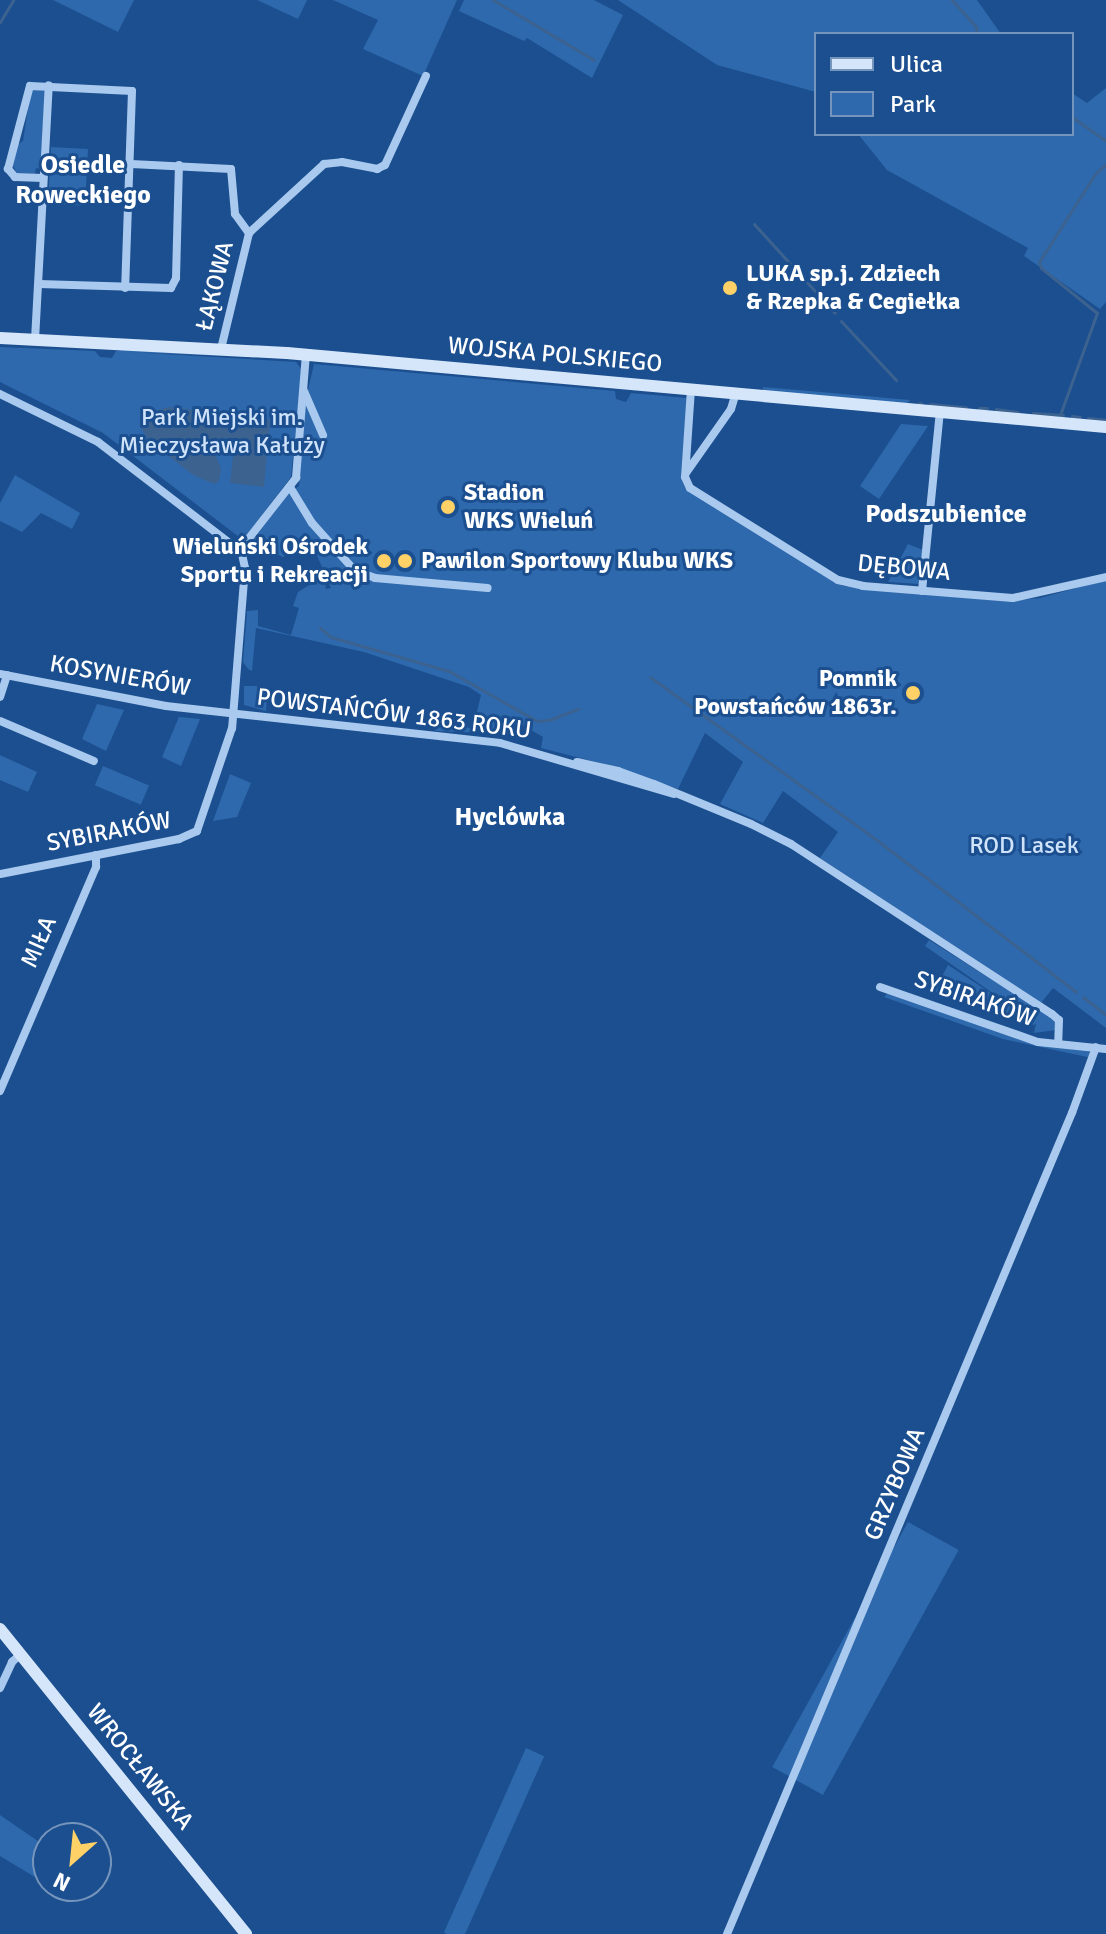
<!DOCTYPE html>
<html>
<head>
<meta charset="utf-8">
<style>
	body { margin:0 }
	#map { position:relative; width:1106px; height:1934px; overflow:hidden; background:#1b4f8f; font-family:Signika,sans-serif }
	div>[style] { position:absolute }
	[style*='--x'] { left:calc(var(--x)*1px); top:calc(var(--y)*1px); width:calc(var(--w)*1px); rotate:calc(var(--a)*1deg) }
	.green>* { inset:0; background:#2e69ad; transform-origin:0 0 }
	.water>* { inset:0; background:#3c6290 }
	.stream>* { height:3px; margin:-1.5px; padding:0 1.5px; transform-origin:1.5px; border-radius:1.5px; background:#3c6290 }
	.street>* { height:8px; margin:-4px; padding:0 4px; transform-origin:4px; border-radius:4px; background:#a9c9ee }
	.secondary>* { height:12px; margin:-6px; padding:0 6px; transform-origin:6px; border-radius:6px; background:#d6e6fa }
	.dots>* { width:22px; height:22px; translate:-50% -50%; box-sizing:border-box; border:4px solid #1b4f8f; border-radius:50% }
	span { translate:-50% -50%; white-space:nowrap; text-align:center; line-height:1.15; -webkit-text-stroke:6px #1b4f8f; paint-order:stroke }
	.poi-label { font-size:24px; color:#fff; font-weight:700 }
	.left { translate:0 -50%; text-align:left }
	.right { translate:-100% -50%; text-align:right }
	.street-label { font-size:24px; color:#fff }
	.park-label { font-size:24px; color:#cfe3fa }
	.neighbourhood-label { font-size:26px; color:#fff; font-weight:700 }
	.legend { position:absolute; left:814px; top:32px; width:260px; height:104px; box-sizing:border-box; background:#1b4f8f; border:2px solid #7695bc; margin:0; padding:10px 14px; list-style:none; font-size:24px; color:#fff }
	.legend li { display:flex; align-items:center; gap:16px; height:40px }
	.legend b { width:40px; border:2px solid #7695bc }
	.north { position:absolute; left:32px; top:1822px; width:80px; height:80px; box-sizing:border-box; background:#1b4f8f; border:2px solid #7695bc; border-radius:50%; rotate:207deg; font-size:22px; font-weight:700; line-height:32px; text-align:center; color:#fff }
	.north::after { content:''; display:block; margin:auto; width:28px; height:36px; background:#ffd166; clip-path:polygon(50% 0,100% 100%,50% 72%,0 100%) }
</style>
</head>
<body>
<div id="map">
	<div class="green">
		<i style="clip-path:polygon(53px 0,134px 0,118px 32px)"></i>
		<i style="clip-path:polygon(257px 0,307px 0,298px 19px)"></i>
		<i style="clip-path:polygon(333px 0,457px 0,423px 76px,363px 49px,378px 20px)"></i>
		<i style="clip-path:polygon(464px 0,594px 0,623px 15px,592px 78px,527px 38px,524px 41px,459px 11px)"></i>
		<i style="clip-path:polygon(618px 0,977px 0,1001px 34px,816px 34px,816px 92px,717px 65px)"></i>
		<i style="clip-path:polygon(1106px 88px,1106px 302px,1100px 309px,1024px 256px,1028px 248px,887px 170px,858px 134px,1072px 134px,1072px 93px,1087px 103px)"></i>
		<i style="clip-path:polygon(31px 89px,45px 91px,40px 174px,40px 169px,36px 168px,35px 174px,17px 173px,13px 166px,17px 145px,23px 141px)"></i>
		<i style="left:51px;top:147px;width:37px;height:57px;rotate:3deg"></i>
		<i style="clip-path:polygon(0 347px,95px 351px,100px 357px,112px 358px,116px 351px,130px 349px,297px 359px,129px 352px,296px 362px,301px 369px,300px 389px,291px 477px,246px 536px,239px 537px,103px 433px,0 382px)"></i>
		<i style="clip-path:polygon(314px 364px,615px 391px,616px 399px,626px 402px,631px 393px,687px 398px,681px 477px,686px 489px,843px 586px,1010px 601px,1040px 598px,1106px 580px,1106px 1028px,1053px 988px,1041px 1003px,820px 858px,838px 832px,783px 791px,763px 823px,720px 804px,743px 762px,705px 733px,678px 789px,623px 769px,541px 748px,543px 737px,512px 719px,487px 733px,435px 731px,439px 725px,473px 728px,481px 695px,469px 687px,364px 652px,256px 628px,252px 671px,248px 669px,243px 662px,247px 611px,258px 610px,258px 626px,291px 635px,299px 608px,293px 606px,298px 592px,324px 576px,326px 589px,331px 588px,309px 537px,303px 535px,297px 549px,283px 557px,251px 543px,287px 495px,299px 486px,305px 403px)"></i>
		<i style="clip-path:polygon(763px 387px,809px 391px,910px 400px,907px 404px,763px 392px)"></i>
		<i style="clip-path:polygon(901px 424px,928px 426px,879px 499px,860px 486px)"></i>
		<i style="clip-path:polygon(15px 475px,80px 513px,72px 529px,41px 513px,22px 532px,0 521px,0 503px)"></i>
		<i style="clip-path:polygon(908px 544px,923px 550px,919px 584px,888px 582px)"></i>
		<i style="clip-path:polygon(244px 686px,257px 686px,257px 697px,267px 698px,266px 711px,244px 705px)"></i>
		<i style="clip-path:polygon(97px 704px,124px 710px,106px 751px,82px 739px)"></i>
		<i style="clip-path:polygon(179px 717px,200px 719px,181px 766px,162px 757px)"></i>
		<i style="clip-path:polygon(0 755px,37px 772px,28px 792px,0 780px)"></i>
		<i style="left:103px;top:766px;width:50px;height:21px;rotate:23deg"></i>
		<i style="clip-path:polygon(230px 774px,251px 783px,237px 817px,213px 821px)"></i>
		<i style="clip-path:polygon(929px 940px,1050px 1016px,1056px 1022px,1056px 1030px,1034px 1033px,1036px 1023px,1034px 1025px,934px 991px,948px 965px,1017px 1010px,925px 946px)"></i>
		<i style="clip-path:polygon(888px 993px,1000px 1031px,1088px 1050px,1092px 1058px,1003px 1039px,884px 997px)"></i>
		<i style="left:908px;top:1522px;width:58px;height:280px;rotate:29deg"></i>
		<i style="left:526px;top:1748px;width:20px;height:202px;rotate:24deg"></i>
		<i style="clip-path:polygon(0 1815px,48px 1848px,48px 1885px,0 1856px)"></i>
	</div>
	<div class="water">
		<i style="clip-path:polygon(169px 407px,270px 420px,264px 487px,230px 483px,234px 447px,227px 438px,215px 439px,212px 446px,221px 469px,219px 481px,214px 484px,193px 475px,148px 440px,139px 424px,148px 413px)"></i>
	</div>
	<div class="stream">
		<i style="--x:493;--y:0;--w:117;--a:30.7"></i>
		<i style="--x:952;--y:0;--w:36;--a:48"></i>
		<i style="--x:976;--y:27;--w:7;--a:82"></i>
		<i style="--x:0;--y:22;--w:26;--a:-59"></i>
		<i style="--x:1072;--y:117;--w:42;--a:35.2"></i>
		<i style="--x:754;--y:224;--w:120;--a:47.7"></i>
		<i style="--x:841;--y:321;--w:81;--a:47"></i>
		<i style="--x:919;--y:403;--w:2;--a:0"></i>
		<i style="--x:930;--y:404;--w:36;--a:5"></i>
		<i style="--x:979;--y:408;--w:8;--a:0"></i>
		<i style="--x:996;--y:409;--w:22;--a:8"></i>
		<i style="--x:1033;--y:413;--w:30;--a:4"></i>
		<i style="--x:1060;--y:415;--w:109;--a:-70.1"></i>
		<i style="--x:1097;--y:313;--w:72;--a:-141.2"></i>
		<i style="--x:1041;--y:268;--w:6;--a:-108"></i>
		<i style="--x:1039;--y:262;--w:104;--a:-57.5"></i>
		<i style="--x:1095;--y:174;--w:15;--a:-42"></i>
		<i style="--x:1072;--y:416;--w:8;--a:7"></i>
		<i style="--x:1088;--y:418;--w:18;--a:6"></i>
		<i style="--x:320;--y:628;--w:14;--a:39"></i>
		<i style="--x:331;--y:637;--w:123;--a:16.1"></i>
		<i style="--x:449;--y:671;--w:101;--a:29.6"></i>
		<i style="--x:537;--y:721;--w:12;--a:-5"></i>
		<i style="--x:549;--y:720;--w:31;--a:-21"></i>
		<i style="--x:650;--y:677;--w:286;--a:35.7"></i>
		<i style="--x:882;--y:844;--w:244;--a:37.3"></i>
		<i style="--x:1083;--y:997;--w:29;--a:38"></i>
	</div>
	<div class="street">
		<i style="--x:131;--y:164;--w:100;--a:2.9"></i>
		<i style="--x:231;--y:169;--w:45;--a:84.9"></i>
		<i style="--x:235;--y:214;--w:24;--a:54"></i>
		<i style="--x:43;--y:178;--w:28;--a:-178"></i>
		<i style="--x:15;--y:177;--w:11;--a:-131"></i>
		<i style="--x:8;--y:169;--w:86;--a:-75.2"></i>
		<i style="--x:30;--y:86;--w:102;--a:2.8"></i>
		<i style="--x:132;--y:91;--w:197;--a:92"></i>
		<i style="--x:39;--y:284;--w:132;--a:1.7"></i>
		<i style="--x:171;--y:288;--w:11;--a:-63"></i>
		<i style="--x:176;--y:278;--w:113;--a:-88.5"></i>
		<i style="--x:35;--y:340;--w:255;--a:-86.9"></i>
		<i style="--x:221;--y:349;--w:119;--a:-76.4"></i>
		<i style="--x:249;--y:233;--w:102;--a:-42.6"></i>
		<i style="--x:324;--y:164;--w:18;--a:-6"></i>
		<i style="--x:342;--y:162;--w:36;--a:11"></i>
		<i style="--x:377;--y:169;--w:9;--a:-27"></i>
		<i style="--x:385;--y:165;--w:98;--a:-65.3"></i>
		<i style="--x:691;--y:389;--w:88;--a:93.9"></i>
		<i style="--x:685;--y:477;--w:12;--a:66"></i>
		<i style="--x:690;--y:488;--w:174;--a:31.9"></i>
		<i style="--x:838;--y:580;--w:26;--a:13"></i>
		<i style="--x:863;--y:586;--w:150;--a:4.6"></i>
		<i style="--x:1013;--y:598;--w:95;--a:-12.7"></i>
		<i style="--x:304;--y:391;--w:48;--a:66.6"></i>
		<i style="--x:0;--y:394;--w:109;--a:26.1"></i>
		<i style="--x:98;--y:442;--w:173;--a:37.5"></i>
		<i style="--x:235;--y:547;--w:10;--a:45"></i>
		<i style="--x:242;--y:554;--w:14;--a:78"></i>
		<i style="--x:245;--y:568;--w:161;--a:94.6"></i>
		<i style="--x:232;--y:728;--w:109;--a:108.8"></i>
		<i style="--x:197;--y:831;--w:20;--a:156"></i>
		<i style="--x:179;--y:839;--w:182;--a:168.9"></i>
		<i style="--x:686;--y:473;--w:78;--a:-54.9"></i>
		<i style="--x:731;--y:409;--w:17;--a:-73"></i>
		<i style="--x:290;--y:487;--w:42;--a:58.6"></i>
		<i style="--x:312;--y:523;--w:64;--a:48.1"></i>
		<i style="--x:355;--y:571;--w:21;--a:19"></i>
		<i style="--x:375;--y:578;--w:113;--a:5.1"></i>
		<i style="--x:239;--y:551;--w:93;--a:-52"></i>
		<i style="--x:296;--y:478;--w:123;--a:-85.4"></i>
		<i style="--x:922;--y:591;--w:180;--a:-84.3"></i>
		<i style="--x:0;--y:674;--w:169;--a:10.9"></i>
		<i style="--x:166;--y:706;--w:336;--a:6.3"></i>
		<i style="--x:500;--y:743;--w:181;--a:16.3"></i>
		<i style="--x:0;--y:697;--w:23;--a:-72"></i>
		<i style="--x:0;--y:721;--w:102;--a:23.1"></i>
		<i style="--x:577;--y:762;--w:42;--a:12.4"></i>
		<i style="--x:618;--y:771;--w:38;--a:20"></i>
		<i style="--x:654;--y:784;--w:105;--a:22.4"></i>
		<i style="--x:751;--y:824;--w:45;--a:26.6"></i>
		<i style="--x:791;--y:844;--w:311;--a:33.1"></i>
		<i style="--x:1052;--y:1014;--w:9;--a:41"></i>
		<i style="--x:1059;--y:1020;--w:24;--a:92"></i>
		<i style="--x:880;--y:987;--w:167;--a:19.2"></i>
		<i style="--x:1038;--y:1042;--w:68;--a:5.9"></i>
		<i style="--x:0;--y:1091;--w:244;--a:-66.8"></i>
		<i style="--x:96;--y:867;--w:12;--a:-90"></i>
		<i style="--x:0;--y:1688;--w:29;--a:-65"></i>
		<i style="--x:12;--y:1662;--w:12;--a:-42"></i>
		<i style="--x:727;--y:1934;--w:891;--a:-67.21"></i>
		<i style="--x:1072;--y:1113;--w:70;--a:-70"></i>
	</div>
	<div class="secondary">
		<i style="--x:0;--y:338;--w:287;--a:3"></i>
		<i style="--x:287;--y:353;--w:822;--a:5.16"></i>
		<i style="--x:0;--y:1629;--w:392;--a:51.1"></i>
	</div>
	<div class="dots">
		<i style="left:730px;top:288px;background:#ffd166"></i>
		<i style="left:448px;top:507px;background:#ffd166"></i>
		<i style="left:384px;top:561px;background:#ffd166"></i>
		<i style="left:405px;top:561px;background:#ffd166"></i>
		<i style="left:913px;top:693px;background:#ffd166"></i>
	</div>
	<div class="poi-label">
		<span class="left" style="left:746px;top:288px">LUKA sp.j. Zdziech<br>&amp; Rzepka &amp; Cegiełka</span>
		<span class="left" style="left:464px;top:507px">Stadion<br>WKS Wieluń</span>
		<span class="right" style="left:368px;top:561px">Wieluński Ośrodek<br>Sportu i Rekreacji</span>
		<span class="left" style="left:421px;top:561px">Pawilon Sportowy Klubu WKS</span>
		<span class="right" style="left:897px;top:693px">Pomnik<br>Powstańców 1863r.</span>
	</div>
	<div class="street-label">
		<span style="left:215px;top:286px;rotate:-76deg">ŁĄKOWA</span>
		<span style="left:555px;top:355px;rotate:5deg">WOJSKA POLSKIEGO</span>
		<span style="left:904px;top:568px;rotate:6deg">DĘBOWA</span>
		<span style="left:120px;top:676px;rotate:10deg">KOSYNIERÓW</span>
		<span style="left:394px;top:714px;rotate:7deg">POWSTAŃCÓW 1863 ROKU</span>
		<span style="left:109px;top:832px;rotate:-11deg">SYBIRAKÓW</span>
		<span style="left:39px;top:942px;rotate:-66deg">MIŁA</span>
		<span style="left:975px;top:999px;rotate:19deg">SYBIRAKÓW</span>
		<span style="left:895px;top:1484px;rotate:-67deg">GRZYBOWA</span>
		<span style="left:140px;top:1767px;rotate:51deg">WROCŁAWSKA</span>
	</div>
	<div class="park-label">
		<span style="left:222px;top:432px">Park Miejski im.<br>Mieczysława Kałuży</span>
		<span style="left:1024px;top:846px">ROD Lasek</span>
	</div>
	<div class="neighbourhood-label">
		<span style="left:83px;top:181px">Osiedle<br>Roweckiego</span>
		<span style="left:946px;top:515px">Podszubienice</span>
		<span style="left:510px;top:818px">Hyclówka</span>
	</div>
	<ul class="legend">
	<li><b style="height:10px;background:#d6e6fa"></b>Ulica</li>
	<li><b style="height:22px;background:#2e69ad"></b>Park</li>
	</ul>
	<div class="north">N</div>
</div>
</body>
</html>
